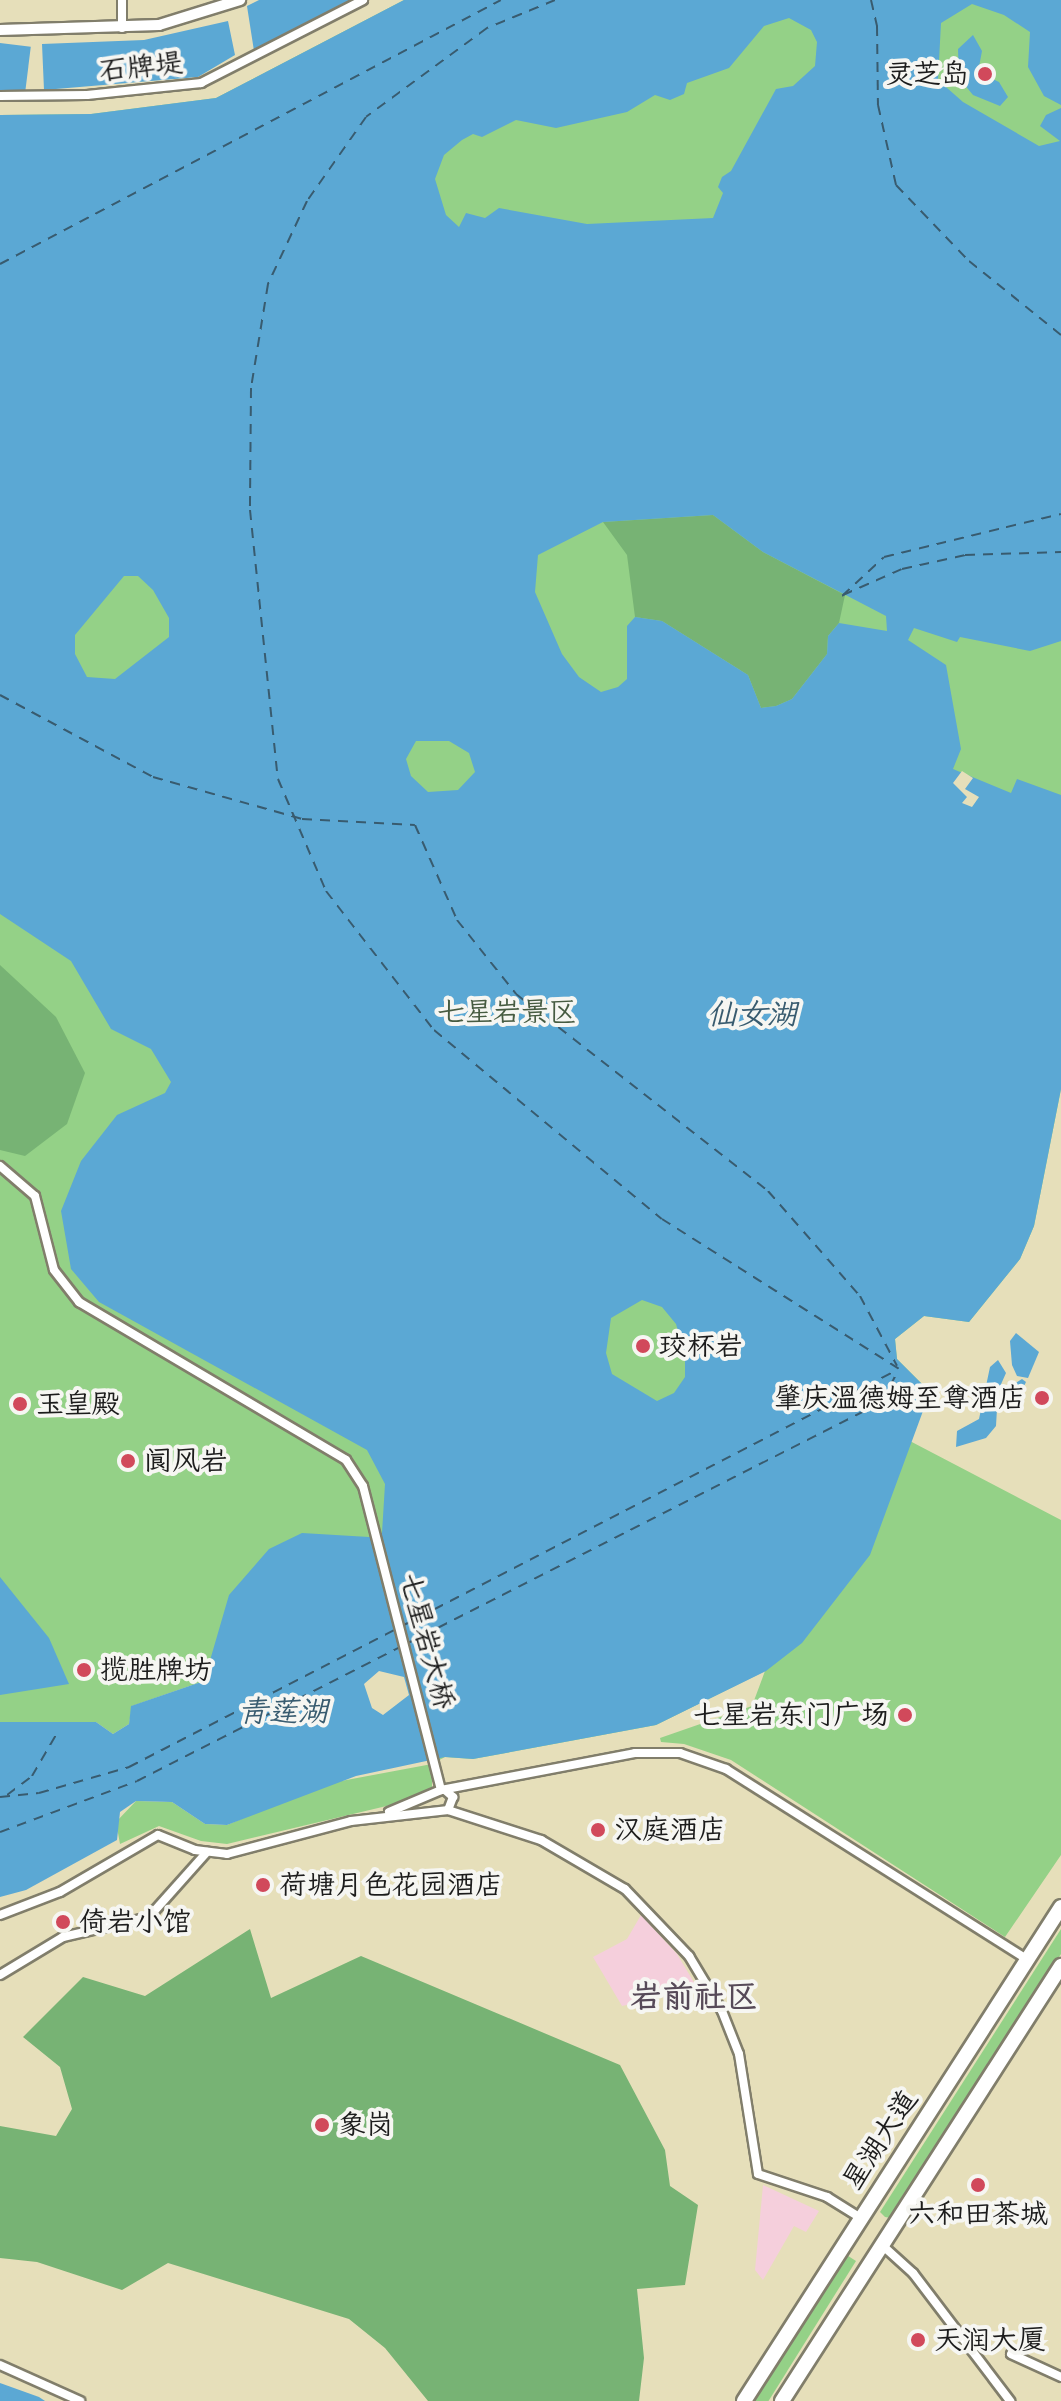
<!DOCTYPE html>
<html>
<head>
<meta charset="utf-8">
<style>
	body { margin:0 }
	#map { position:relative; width:1061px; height:2401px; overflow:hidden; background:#e6dfba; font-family:Sriracha,"LXGW WenKai TC",sans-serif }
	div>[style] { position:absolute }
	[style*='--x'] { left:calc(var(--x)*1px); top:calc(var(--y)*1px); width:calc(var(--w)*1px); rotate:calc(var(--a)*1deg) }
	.built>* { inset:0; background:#f5cfdc }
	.green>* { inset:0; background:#94d187; transform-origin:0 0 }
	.forest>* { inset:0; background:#77b374 }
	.water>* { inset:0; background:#5ba8d4; transform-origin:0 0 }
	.pier>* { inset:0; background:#e6dfba }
	.ferry>* { height:2px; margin-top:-1px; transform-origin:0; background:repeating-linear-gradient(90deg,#385b6f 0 10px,transparent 0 18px) }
	.roads { filter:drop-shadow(2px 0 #817e6b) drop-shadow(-2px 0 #817e6b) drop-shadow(0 2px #817e6b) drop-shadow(0 -2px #817e6b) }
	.minor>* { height:8px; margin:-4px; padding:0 4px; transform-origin:4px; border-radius:4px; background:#fff }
	.tertiary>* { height:10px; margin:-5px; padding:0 5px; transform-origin:5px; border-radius:5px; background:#fff }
	.primary>* { height:14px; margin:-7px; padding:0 7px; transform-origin:7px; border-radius:7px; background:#fff }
	.dots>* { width:22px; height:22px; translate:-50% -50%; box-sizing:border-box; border:4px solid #f6f6f2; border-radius:50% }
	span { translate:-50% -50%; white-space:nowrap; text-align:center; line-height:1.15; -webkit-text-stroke:8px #f6f6f2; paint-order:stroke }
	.street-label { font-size:28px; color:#1c1c1c }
	.poi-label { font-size:28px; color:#1c1c1c }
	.right { translate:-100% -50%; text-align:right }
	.left { translate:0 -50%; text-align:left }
	.park-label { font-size:28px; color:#465b41 }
	.water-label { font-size:30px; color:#385b6f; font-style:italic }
	.quarter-label { font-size:32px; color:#574a58; font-weight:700 }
</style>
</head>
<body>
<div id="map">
	<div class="built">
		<i style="clip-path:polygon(641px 1915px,677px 1954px,698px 1989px,622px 2006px,593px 1957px,627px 1939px)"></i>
		<i style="clip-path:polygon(763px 2185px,819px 2211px,806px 2232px,794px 2226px,763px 2280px,755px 2270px)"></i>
	</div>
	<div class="green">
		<i style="clip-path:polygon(404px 0,1061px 0,1061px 1089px,1034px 1226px,1020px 1259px,969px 1322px,924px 1316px,895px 1339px,897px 1359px,930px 1392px,908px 1440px,1061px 1520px,1061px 1855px,1005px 1937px,731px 1760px,684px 1744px,661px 1742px,660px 1738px,752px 1706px,765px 1671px,656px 1725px,473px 1759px,445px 1757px,432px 1764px,432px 1787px,416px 1799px,227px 1844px,201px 1841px,159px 1826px,120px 1844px,116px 1822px,136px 1801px,172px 1802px,205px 1824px,227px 1825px,325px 1784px,432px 1764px,368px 1537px,212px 1657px,204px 1681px,132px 1706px,129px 1724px,113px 1734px,96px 1722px,0 1722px,0 115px,91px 114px,216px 98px)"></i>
		<i style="clip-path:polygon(1061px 1929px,1061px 1954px,891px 2218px,885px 2217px,880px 2212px)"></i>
		<i style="left:845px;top:2254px;width:13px;height:174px;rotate:32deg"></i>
	</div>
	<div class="forest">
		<i style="clip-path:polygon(713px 515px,763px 552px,845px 595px,839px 623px,828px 636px,827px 654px,792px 699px,776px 706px,761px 708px,748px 675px,662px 621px,635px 617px,627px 555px,603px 522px)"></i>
		<i style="clip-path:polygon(0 965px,56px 1017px,85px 1073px,67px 1124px,25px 1156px,0 1150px)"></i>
		<i style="clip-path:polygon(250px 1929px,271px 1998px,361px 1956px,620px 2065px,665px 2150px,670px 2186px,698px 2205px,685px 2285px,637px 2289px,644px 2358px,639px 2401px,428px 2401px,385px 2348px,349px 2319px,168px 2263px,122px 2290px,37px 2262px,0 2258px,0 2126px,56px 2136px,72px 2109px,60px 2067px,23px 2037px,83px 1977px,145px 1996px)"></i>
	</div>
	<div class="water">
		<i style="clip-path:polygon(259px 0,354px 0,254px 51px,247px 6px)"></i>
		<i style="clip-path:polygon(evenodd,404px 0,1061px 0,1061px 105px,1044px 96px,1028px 67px,1030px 32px,1004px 15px,972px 4px,941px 23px,938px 80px,963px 102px,1039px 146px,1060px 141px,1040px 126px,1046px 115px,1061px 108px,1061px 641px,1030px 651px,960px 637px,957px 642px,914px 628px,908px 640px,946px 665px,961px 749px,953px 769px,1011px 793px,1017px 779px,1061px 795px,1061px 1089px,1034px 1226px,1020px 1259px,969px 1322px,924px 1316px,895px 1339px,897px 1359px,930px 1392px,870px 1555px,802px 1643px,766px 1671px,656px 1725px,473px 1759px,445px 1757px,356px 1776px,227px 1825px,205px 1824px,172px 1802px,136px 1801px,120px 1812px,117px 1840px,26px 1890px,0 1897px,0 1722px,96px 1722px,113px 1734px,129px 1724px,131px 1706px,204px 1681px,229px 1595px,269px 1549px,302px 1533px,369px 1537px,382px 1533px,385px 1484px,367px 1450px,99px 1302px,71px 1269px,61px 1211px,81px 1161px,117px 1115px,165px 1093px,171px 1082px,151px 1049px,111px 1029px,71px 961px,0 914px,0 115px,91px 114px,216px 98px,404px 0,789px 18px,811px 30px,817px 42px,815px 66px,793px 86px,776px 89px,731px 171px,722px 177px,718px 187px,723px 193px,713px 218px,587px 224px,499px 208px,485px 218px,466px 213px,459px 227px,446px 215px,435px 179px,444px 155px,462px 140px,473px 134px,482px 137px,516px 120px,556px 128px,627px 112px,655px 95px,670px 100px,684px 94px,687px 83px,729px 68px,764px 26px,789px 18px,404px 0,713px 515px,763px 552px,886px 616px,887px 631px,839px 623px,828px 636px,827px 654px,792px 699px,776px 706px,761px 708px,748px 675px,662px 621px,635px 617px,627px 626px,627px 679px,618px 687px,601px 692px,579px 677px,562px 654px,535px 592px,538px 555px,603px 522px,713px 515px,404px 0,124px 576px,138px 576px,153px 590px,169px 618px,169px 637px,115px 679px,87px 677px,75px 654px,75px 635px,124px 576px,404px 0,416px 741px,449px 741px,469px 753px,475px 772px,458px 790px,428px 792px,411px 776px,406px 759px,416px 741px,404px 0,642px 1300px,662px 1307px,676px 1324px,685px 1355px,685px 1377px,674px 1393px,657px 1401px,612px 1374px,606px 1353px,611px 1318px,642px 1300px,404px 0,379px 1671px,404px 1677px,409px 1695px,383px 1715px,372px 1708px,364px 1684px,379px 1671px)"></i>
		<i style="clip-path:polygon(228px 21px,235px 55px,198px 77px,44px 90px,42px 44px,144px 40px)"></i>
		<i style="clip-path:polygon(973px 35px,982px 51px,978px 72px,999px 82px,1008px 97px,1000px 106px,973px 95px,959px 78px,958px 49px)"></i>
		<i style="left:0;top:43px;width:31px;height:47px;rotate:7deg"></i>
		<i style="clip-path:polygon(1016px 1333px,1039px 1352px,1028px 1378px,1017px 1376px,1012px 1365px,1010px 1341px)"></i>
		<i style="clip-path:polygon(998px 1360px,1006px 1373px,998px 1391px,996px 1426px,986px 1438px,956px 1447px,957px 1431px,979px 1419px,990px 1367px)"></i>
		<i style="clip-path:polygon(1022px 1379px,1026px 1382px,1012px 1411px,1006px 1389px)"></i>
		<i style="clip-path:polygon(0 1577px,49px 1638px,69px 1684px,0 1695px)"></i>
		<i style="clip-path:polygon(0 2383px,39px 2397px,45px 2401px,0 2401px)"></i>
	</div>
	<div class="pier">
		<i style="clip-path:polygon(962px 771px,973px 778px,965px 789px,979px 797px,972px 807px,962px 803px,967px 797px,953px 783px)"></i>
	</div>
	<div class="ferry">
		<i style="--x:555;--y:0;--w:74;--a:157.6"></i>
		<i style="--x:487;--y:28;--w:150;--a:143.7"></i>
		<i style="--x:366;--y:117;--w:103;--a:125.1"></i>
		<i style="--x:307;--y:201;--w:92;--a:115.2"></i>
		<i style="--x:268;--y:284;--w:105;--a:99.3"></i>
		<i style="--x:251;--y:388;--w:122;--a:90.5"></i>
		<i style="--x:250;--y:510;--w:270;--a:84.1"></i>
		<i style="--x:278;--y:779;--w:122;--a:66.8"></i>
		<i style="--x:326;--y:891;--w:176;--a:52.2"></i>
		<i style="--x:434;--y:1030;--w:296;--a:39.7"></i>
		<i style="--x:662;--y:1219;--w:280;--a:32.3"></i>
		<i style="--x:871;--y:0;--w:27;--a:77"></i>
		<i style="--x:877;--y:26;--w:79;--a:89.3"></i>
		<i style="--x:878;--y:105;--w:82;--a:77.3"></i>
		<i style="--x:896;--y:185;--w:105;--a:46.2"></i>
		<i style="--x:969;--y:261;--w:118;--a:38.8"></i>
		<i style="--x:0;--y:264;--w:566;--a:-27.79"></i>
		<i style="--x:843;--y:595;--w:64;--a:-23.8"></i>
		<i style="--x:902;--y:569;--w:65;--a:-12.5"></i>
		<i style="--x:965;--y:555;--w:96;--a:-1.8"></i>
		<i style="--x:842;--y:596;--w:57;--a:-42.9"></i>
		<i style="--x:884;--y:557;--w:182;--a:-13.7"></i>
		<i style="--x:0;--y:695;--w:174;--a:28.2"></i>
		<i style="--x:153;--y:777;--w:155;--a:15.7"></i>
		<i style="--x:302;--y:819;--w:113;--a:3"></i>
		<i style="--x:415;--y:825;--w:104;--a:66.1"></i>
		<i style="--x:457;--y:920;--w:95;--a:51.4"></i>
		<i style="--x:516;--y:994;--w:320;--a:38"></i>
		<i style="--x:768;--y:1191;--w:140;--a:48.8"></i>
		<i style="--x:860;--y:1296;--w:79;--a:62.1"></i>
		<i style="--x:402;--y:1626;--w:557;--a:-27.35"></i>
		<i style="--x:406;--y:1644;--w:534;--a:-26.95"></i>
		<i style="--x:882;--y:1402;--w:35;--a:-63"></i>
		<i style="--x:7;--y:1795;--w:31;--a:-37"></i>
		<i style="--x:32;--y:1776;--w:48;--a:-59.7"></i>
		<i style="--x:0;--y:1797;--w:39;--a:-6"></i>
		<i style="--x:39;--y:1793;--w:94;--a:-16.1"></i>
		<i style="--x:129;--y:1767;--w:301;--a:-27.3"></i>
		<i style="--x:0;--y:1832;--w:146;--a:-20.4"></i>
		<i style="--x:137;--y:1781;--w:295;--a:-27"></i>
	</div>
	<div class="roads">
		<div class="minor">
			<i style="--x:122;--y:0;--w:28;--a:90"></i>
			<i style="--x:0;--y:96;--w:87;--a:-0.7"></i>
			<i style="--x:87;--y:95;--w:115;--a:-6"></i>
			<i style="--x:201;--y:83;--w:182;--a:-27.1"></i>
			<i style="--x:0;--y:1166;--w:46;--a:40.6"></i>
			<i style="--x:35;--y:1196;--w:76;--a:75.6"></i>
			<i style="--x:54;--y:1270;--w:41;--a:52"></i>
			<i style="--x:79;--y:1302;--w:310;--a:30.6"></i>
			<i style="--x:346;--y:1460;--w:31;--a:57"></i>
			<i style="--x:363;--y:1486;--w:314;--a:75.6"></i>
			<i style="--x:445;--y:1790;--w:11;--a:41"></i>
			<i style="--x:453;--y:1797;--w:14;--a:111"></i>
			<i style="--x:389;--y:1812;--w:56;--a:-22.9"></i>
			<i style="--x:441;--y:1790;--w:197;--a:-10.8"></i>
			<i style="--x:635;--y:1753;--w:45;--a:0"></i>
			<i style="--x:680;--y:1753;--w:49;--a:19.2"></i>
			<i style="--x:726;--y:1769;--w:356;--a:32.3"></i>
			<i style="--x:0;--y:1915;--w:64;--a:-21"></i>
			<i style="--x:60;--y:1892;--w:113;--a:-30.2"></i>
			<i style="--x:158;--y:1835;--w:40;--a:22"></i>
			<i style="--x:195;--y:1850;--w:32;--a:7"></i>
			<i style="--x:227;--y:1854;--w:128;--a:-14.9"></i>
			<i style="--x:351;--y:1821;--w:98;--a:-6.5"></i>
			<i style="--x:448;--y:1810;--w:98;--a:17.9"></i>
			<i style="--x:541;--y:1840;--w:97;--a:30.3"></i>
			<i style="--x:625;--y:1889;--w:93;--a:46.3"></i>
			<i style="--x:689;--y:1956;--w:64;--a:59"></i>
			<i style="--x:722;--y:2011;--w:46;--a:68.4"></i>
			<i style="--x:739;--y:2054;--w:121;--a:81"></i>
			<i style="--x:758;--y:2174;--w:73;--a:18.4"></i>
			<i style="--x:827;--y:2197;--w:40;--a:32"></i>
			<i style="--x:0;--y:1975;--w:74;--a:-31.1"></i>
			<i style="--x:63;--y:1937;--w:88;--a:-13.1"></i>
			<i style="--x:149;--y:1917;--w:87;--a:-48.3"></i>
			<i style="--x:882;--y:2245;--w:42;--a:42.1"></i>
			<i style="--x:913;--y:2273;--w:161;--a:52.8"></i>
			<i style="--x:1011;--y:2354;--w:55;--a:24.7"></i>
			<i style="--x:0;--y:2365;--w:88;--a:24.2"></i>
		</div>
		<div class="tertiary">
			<i style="--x:0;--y:30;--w:159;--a:-1.8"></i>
			<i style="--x:159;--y:25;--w:85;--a:-17.2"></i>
		</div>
		<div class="primary">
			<i style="--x:744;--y:2401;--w:587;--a:-57.31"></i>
			<i style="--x:782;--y:2401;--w:517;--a:-57.32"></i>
		</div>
	</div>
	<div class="dots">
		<i style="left:985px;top:74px;background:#d1495b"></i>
		<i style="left:643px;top:1346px;background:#d1495b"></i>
		<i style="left:1042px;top:1398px;background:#d1495b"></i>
		<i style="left:20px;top:1404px;background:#d1495b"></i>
		<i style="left:128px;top:1461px;background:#d1495b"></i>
		<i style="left:84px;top:1670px;background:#d1495b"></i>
		<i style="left:905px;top:1715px;background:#d1495b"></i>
		<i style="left:598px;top:1830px;background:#d1495b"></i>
		<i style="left:263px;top:1885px;background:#d1495b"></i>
		<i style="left:63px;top:1922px;background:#d1495b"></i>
		<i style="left:322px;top:2125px;background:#d1495b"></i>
		<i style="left:978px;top:2185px;background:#d1495b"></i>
		<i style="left:918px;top:2340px;background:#d1495b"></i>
	</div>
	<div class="street-label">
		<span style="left:141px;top:67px;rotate:-6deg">石牌堤</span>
		<span style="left:427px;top:1641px;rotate:75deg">七星岩大桥</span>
		<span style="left:880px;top:2140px;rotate:-57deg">星湖大道</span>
	</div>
	<div class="poi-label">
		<span class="right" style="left:969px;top:74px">灵芝岛</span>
		<span class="left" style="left:659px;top:1346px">珓杯岩</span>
		<span class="right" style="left:1026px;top:1398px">肇庆温德姆至尊酒店</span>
		<span class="left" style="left:36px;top:1404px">玉皇殿</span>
		<span class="left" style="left:144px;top:1461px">阆风岩</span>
		<span class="left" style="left:100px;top:1670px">揽胜牌坊</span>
		<span class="right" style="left:889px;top:1715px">七星岩东门广场</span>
		<span class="left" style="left:614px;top:1830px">汉庭酒店</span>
		<span class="left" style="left:279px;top:1885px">荷塘月色花园酒店</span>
		<span class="left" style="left:79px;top:1922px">倚岩小馆</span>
		<span class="left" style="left:338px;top:2125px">象岗</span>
		<span style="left:978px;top:2214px">六和田茶城</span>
		<span class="left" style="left:934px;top:2340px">天润大厦</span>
	</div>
	<div class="park-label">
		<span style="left:507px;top:1012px">七星岩景区</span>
	</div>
	<div class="water-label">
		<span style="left:752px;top:1014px">仙女湖</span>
		<span style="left:283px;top:1711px">青莲湖</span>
	</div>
	<div class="quarter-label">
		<span style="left:694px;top:1997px">岩前社区</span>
	</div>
</div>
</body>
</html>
